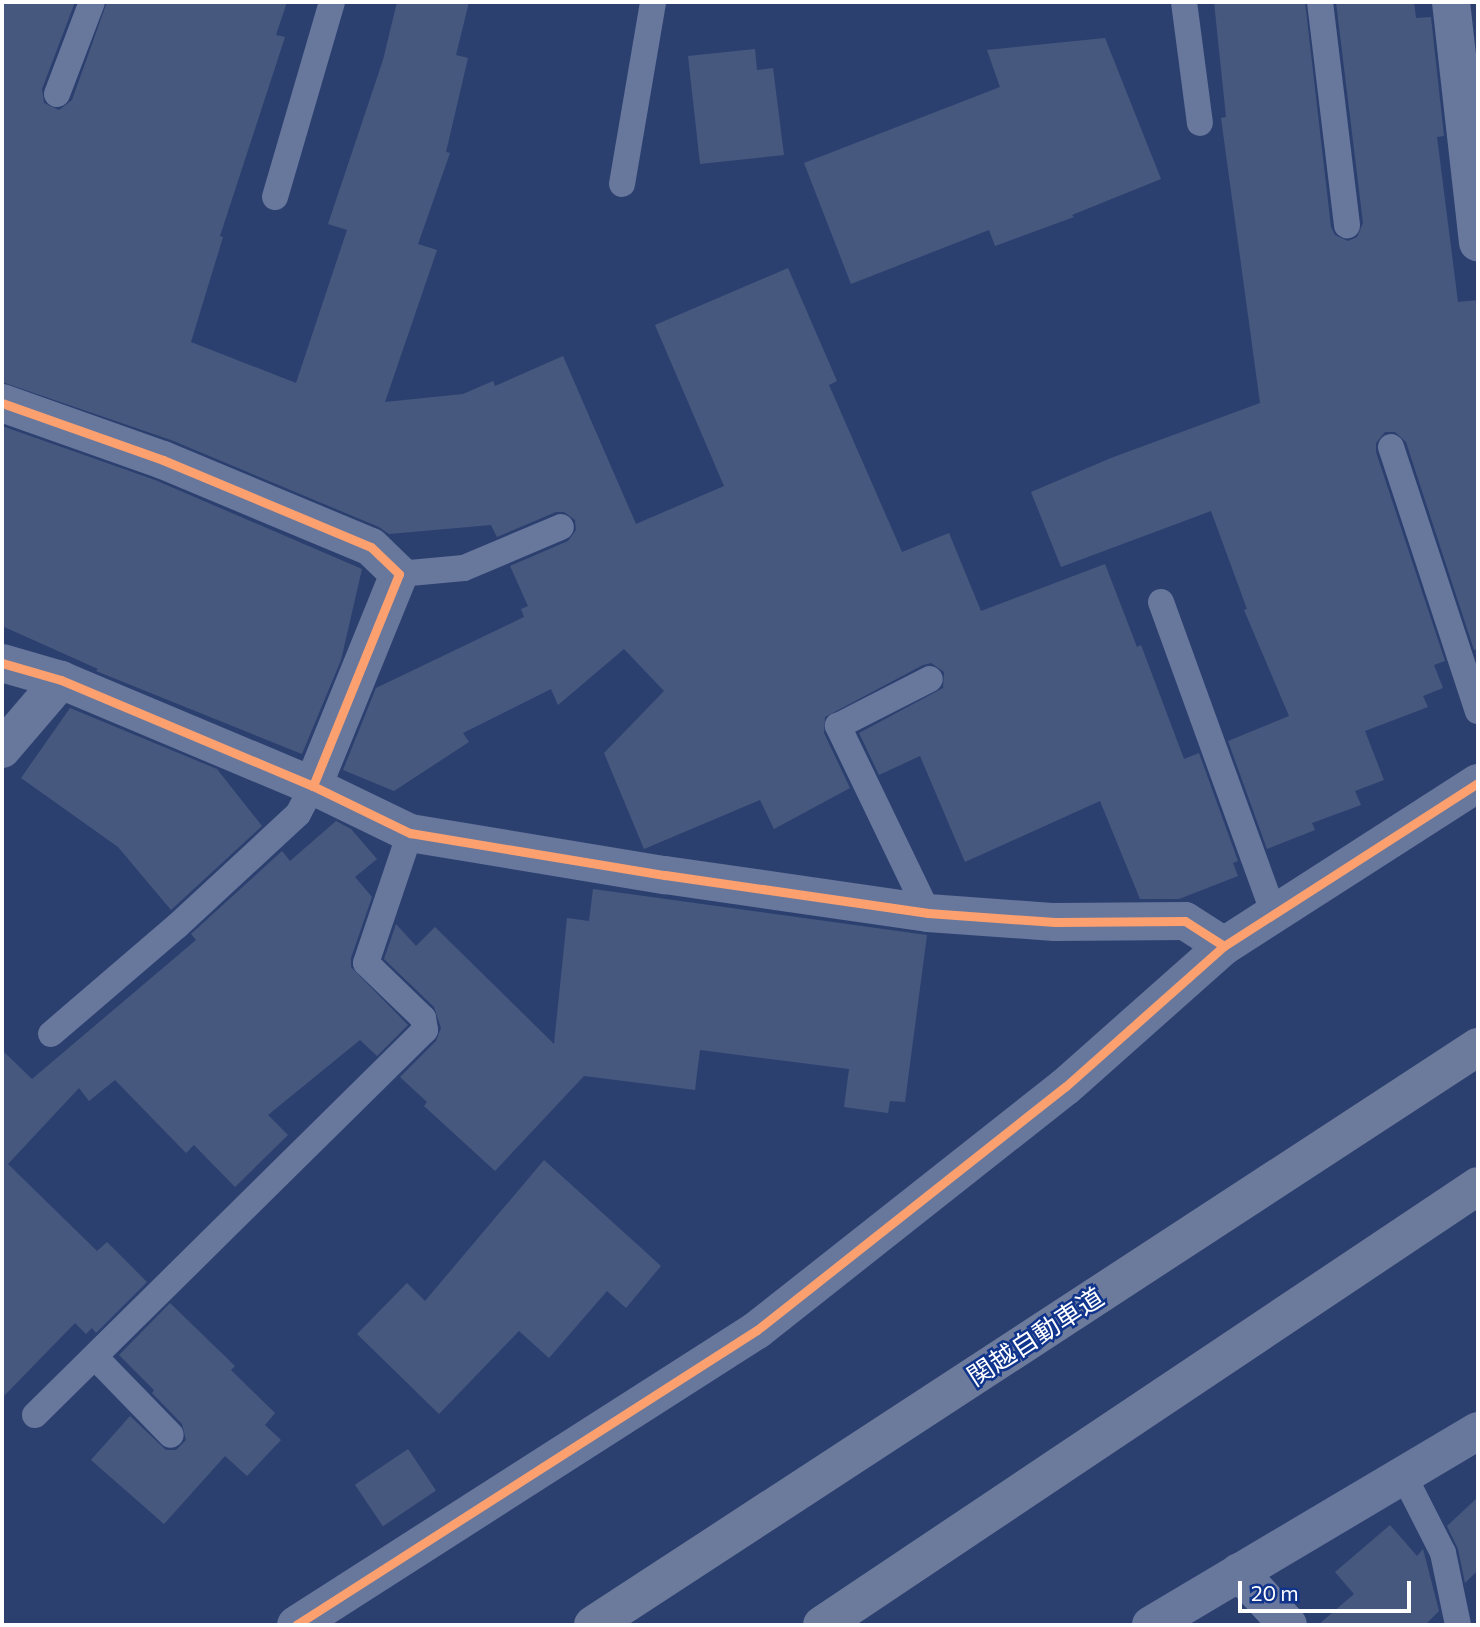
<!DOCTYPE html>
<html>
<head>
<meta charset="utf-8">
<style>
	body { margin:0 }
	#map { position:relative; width:1480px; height:1627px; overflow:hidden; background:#2c4070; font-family:Commissioner,"Noto Sans JP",sans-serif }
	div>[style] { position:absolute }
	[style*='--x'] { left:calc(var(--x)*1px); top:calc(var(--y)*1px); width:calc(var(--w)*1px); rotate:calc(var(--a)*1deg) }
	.building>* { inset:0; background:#47587e; transform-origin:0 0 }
	.lane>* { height:26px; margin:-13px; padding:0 13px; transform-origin:13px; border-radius:13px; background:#68779c }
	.street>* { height:38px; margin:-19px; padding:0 19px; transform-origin:19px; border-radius:19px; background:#68779c }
	.highway>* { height:38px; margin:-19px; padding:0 19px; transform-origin:19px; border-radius:19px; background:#6c7a9b }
	.cycleway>* { height:9px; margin:-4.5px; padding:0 4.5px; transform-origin:4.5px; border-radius:4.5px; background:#fca06f }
	span { translate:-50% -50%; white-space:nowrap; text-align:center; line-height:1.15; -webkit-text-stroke:5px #10348c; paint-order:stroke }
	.street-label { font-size:26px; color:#fff }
	.frame { position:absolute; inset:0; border:4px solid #fff; pointer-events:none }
	.scale { position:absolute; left:1238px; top:1581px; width:173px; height:32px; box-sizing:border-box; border:4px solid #fff; border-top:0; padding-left:9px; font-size:21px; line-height:24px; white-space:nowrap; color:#fff; -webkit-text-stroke:5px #10348c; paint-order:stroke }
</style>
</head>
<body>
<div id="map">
	<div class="building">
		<i style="clip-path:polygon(2px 2px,75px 2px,42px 89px,44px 103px,59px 110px,72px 100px,107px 2px,287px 2px,276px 35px,285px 37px,220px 236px,223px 237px,191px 342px,296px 383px,347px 230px,328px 224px,383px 60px,397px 2px,469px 2px,456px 55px,468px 58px,446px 152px,450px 153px,418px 244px,437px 250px,385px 402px,463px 394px,493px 381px,495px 386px,563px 356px,636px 524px,724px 486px,655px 325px,788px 268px,837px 381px,829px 385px,902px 552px,949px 533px,981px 611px,1105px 564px,1137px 647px,1141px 645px,1184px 759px,1199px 753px,1238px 861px,1233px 863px,1238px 876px,1179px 899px,1140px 899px,1100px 801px,965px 862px,920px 756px,879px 775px,859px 733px,943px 688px,944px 672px,931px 663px,923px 665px,825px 717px,824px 733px,850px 788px,774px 829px,760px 800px,644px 849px,604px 753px,664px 691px,624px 649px,558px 705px,551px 689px,463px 733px,469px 742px,394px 791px,343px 770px,376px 688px,524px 617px,521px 609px,528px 606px,510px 566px,568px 541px,576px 530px,575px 520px,564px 512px,556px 512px,497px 537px,491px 525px,389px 534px,379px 527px,171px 440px,2px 382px)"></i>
		<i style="clip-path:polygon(1214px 2px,1305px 2px,1331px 227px,1335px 235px,1348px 241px,1357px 237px,1363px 223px,1336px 2px,1414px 2px,1416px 18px,1431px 17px,1444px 136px,1437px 137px,1458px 302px,1478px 300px,1478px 649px,1474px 650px,1406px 442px,1395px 432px,1385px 432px,1376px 443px,1376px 452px,1445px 661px,1434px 665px,1443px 688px,1423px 696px,1428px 707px,1365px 731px,1384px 780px,1355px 791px,1361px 805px,1312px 823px,1315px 830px,1267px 849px,1228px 741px,1289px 716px,1244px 610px,1247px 609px,1211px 511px,1061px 567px,1031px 492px,1111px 458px,1260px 403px,1221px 118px,1226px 117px)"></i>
		<i style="clip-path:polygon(1105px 38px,1161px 179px,1072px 215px,1074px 217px,995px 246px,989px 230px,851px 284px,804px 163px,1000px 87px,987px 50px)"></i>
		<i style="clip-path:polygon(755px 49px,757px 70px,773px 68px,784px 155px,700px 164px,688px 56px)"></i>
		<i style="clip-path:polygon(2px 426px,155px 480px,362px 569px,341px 660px,302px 754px,96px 671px,98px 669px,2px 626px)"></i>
		<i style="clip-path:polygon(70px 708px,217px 769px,262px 826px,171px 910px,118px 847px,21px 778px)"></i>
		<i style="clip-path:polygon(336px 821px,351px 829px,377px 859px,355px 877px,372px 897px,351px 958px,351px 967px,408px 1025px,377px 1056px,360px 1040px,268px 1115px,288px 1135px,235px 1187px,194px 1145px,186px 1153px,115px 1080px,89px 1101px,79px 1088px,8px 1164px,97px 1251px,107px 1242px,147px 1282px,96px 1333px,92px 1328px,86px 1334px,75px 1323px,2px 1398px,2px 1050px,32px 1079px,196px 940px,191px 934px,282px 851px,290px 861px)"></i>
		<i style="clip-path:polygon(593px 889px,927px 935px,905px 1102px,890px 1101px,888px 1113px,844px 1107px,849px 1069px,700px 1050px,695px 1090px,584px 1076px,495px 1171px,424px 1106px,427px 1102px,400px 1077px,436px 1041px,441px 1028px,434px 1007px,384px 959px,396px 924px,416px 946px,435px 927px,554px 1044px,567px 918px,589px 921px)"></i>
		<i style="clip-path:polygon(544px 1160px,661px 1266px,626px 1308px,607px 1291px,549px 1358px,519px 1331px,439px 1414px,357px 1334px,407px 1283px,425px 1301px)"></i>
		<i style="clip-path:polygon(170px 1303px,235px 1366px,231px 1370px,275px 1413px,265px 1425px,281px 1440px,247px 1476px,225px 1456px,164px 1524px,91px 1460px,130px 1416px,166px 1450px,176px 1450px,186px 1440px,182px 1424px,152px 1393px,154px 1390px,119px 1355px)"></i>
		<i style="left:408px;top:1449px;width:50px;height:64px;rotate:56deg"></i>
		<i style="clip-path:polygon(1478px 1497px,1478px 1570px,1465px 1583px,1458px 1549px,1447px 1526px)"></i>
		<i style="clip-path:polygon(1390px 1525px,1417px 1556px,1423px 1549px,1439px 1611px,1425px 1625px,1318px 1625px,1354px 1594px,1335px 1572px)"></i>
	</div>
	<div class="lane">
		<i style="--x:1184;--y:2;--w:122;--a:82.5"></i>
		<i style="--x:1320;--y:2;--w:225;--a:83.1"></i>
		<i style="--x:57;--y:94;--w:98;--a:-69.2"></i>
		<i style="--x:622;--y:184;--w:185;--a:-80.3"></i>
		<i style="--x:275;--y:197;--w:203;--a:-73.7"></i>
		<i style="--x:1391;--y:447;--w:278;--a:71.8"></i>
		<i style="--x:399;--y:574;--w:65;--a:-5.3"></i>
		<i style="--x:464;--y:568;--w:105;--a:-22.9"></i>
		<i style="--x:1161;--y:602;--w:332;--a:70.1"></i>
		<i style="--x:928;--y:913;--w:208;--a:-115.7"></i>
		<i style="--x:838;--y:726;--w:103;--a:-27.1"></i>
		<i style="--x:51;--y:1034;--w:166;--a:-40.6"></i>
		<i style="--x:177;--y:926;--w:165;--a:-42.8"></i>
		<i style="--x:298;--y:814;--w:32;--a:-62"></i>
		<i style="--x:96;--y:1358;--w:107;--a:45.8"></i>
		<i style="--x:35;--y:1415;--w:548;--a:-44.63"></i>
		<i style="--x:425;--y:1030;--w:12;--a:-99"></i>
		<i style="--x:423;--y:1018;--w:79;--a:-136"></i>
		<i style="--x:366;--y:963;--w:137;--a:-71.3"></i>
		<i style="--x:1404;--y:1476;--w:86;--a:63.1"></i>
		<i style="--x:1443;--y:1553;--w:74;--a:78.2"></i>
	</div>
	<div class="street">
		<i style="--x:1451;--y:2;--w:242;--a:83.6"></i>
		<i style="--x:2;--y:403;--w:171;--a:19.5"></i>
		<i style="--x:163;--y:460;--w:225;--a:22.7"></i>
		<i style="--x:371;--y:547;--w:39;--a:44"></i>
		<i style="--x:399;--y:574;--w:229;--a:112.1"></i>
		<i style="--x:313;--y:786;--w:273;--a:-157.2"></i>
		<i style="--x:61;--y:680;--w:61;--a:-163.9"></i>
		<i style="--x:2;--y:749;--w:91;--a:-49.5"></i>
		<i style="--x:313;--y:786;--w:108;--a:25.9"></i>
		<i style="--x:410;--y:833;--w:258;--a:9.4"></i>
		<i style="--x:665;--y:875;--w:266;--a:8.2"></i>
		<i style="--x:928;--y:913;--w:127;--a:4.1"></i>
		<i style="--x:1055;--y:922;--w:130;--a:-0.4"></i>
		<i style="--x:1185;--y:921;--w:46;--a:32.7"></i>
		<i style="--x:1239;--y:1572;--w:72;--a:47.2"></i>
		<i style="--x:296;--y:1625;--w:547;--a:-32.62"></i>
		<i style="--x:757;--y:1330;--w:392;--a:-38.3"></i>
		<i style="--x:1065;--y:1087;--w:213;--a:-41.6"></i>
		<i style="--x:1224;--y:946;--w:302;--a:-32.7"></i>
		<i style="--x:1151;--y:1625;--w:380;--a:-30.7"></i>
	</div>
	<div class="highway">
		<i style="--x:593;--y:1625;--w:1057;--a:-33.15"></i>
		<i style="--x:822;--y:1625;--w:789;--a:-33.79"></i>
	</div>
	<div class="cycleway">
		<i style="--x:2;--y:403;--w:171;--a:19.5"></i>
		<i style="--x:163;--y:460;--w:225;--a:22.7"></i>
		<i style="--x:371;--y:547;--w:39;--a:44"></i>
		<i style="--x:399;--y:574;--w:229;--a:112.1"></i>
		<i style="--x:313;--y:786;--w:273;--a:-157.2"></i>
		<i style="--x:61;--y:680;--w:61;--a:-163.9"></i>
		<i style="--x:313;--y:786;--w:108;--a:25.9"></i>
		<i style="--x:410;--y:833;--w:258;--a:9.4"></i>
		<i style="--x:665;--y:875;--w:266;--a:8.2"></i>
		<i style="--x:928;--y:913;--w:127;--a:4.1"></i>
		<i style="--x:1055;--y:922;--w:130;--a:-0.4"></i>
		<i style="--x:1185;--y:921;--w:46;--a:32.7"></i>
		<i style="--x:296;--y:1625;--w:547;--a:-32.62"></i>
		<i style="--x:757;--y:1330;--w:392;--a:-38.3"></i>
		<i style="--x:1065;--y:1087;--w:213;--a:-41.6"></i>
		<i style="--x:1224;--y:946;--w:302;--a:-32.7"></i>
	</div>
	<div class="street-label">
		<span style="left:1035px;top:1336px;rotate:-33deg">関越自動車道</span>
	</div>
	<div class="frame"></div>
	<div class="scale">20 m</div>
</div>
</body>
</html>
